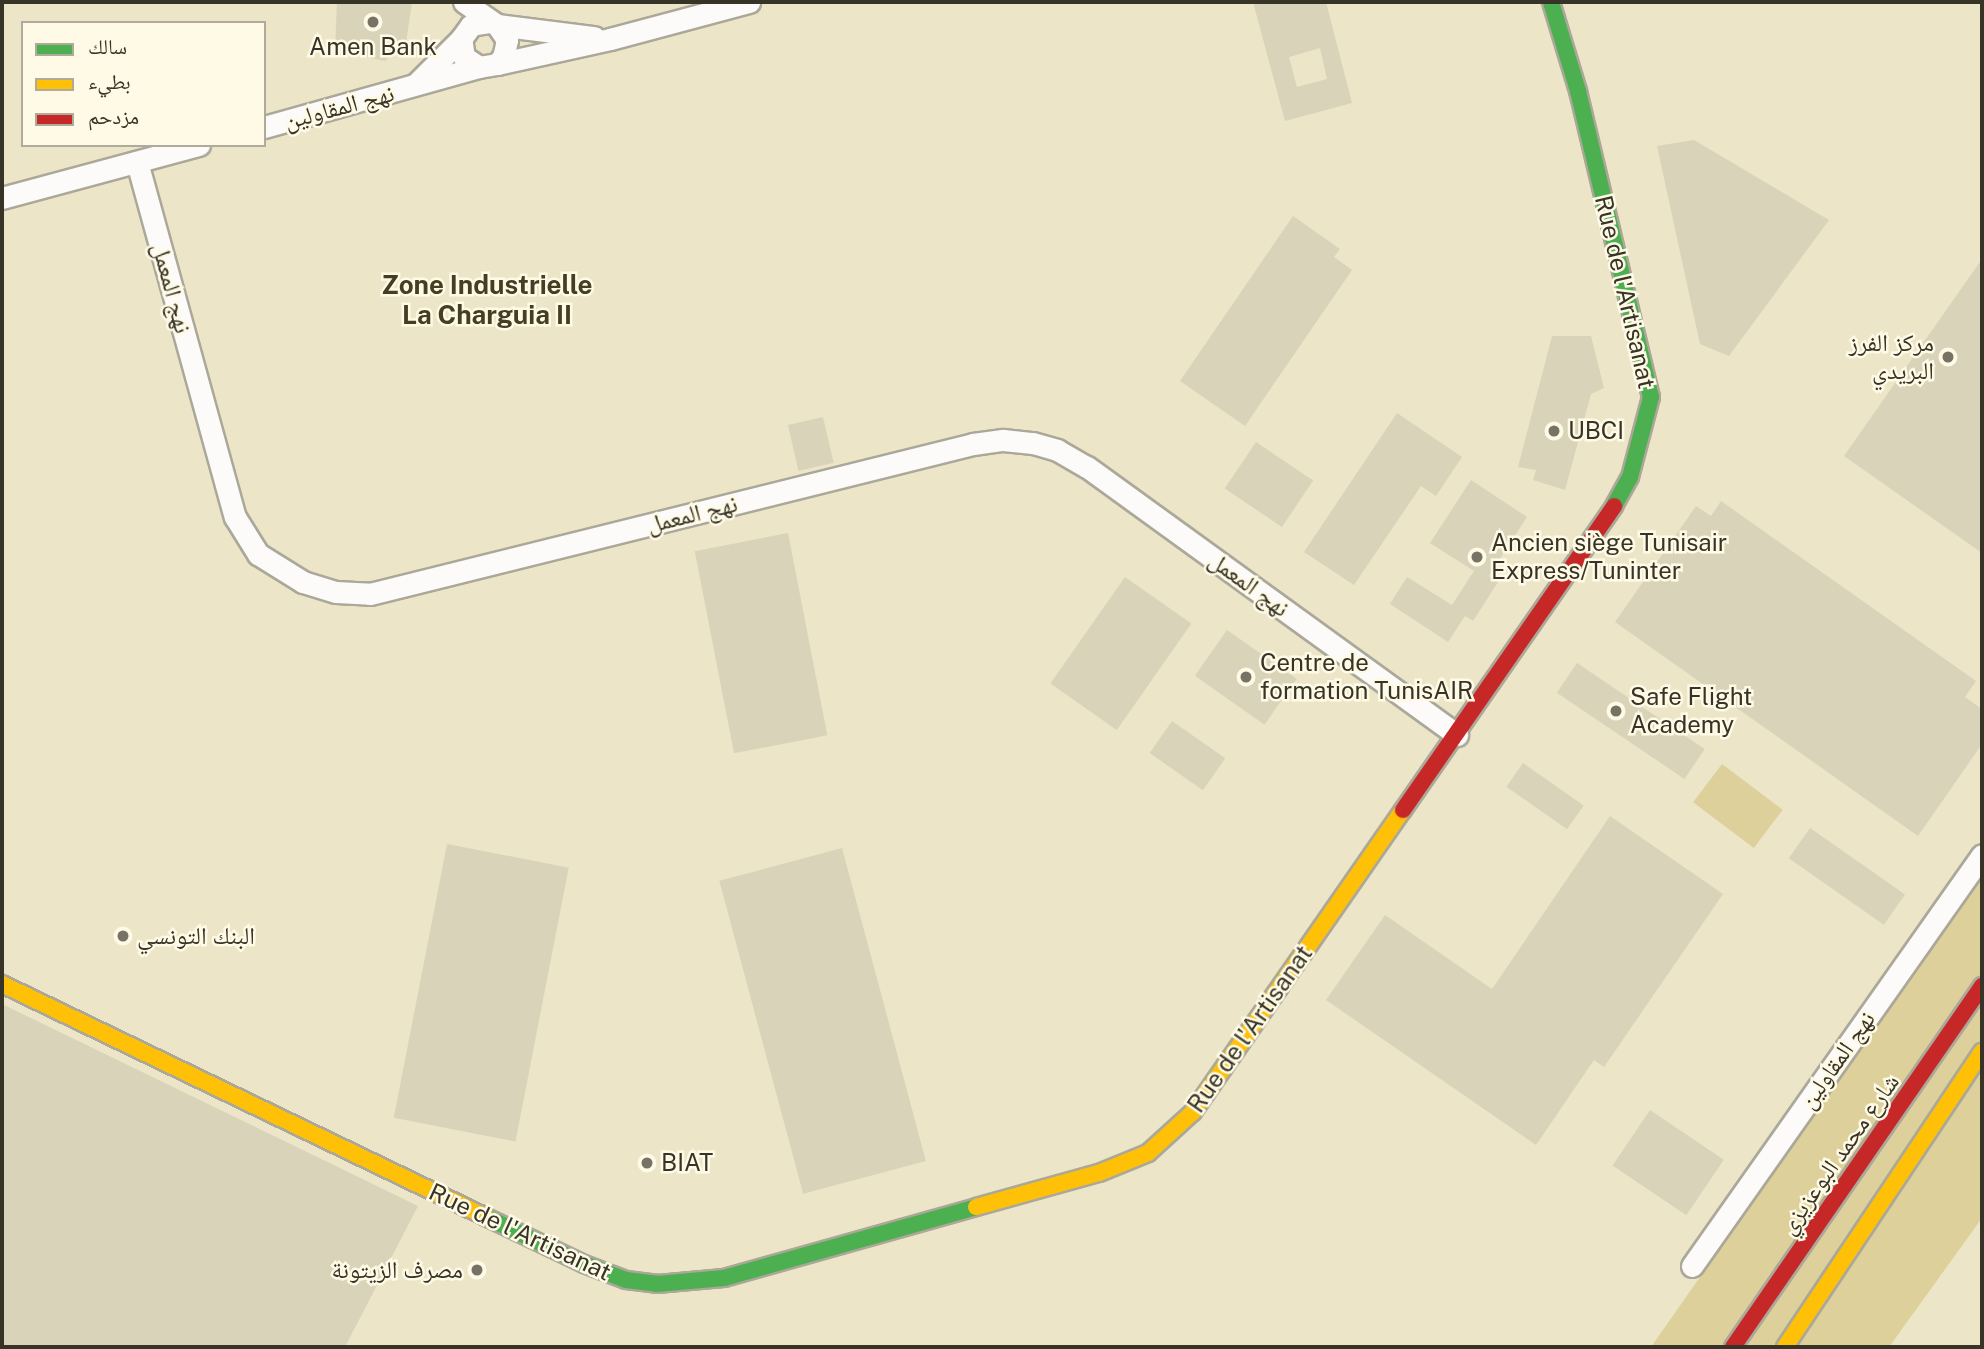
<!DOCTYPE html>
<html>
<head>
<meta charset="utf-8">
<style>
	body { margin:0 }
	#map { position:relative; width:1984px; height:1349px; overflow:hidden; background:#ebe7d5; font-family:"Public Sans","Noto Naskh Arabic",sans-serif }
	div>[style] { position:absolute }
	[style*='--x'] { left:calc(var(--x)*1px); top:calc(var(--y)*1px); width:calc(var(--w)*1px); rotate:calc(var(--a)*1deg) }
	.built>* { inset:0; background:#ece5c7 }
	.green>* { inset:0; background:#ddd09a; transform-origin:0 0 }
	.building>* { inset:0; background:#d9d3ba; transform-origin:0 0 }
	.roads { filter:drop-shadow(2px 0 #aba89a) drop-shadow(-2px 0 #aba89a) drop-shadow(0 2px #aba89a) drop-shadow(0 -2px #aba89a) }
	.street>* { height:21px; margin:-10.5px; padding:0 10.5px; transform-origin:10.5px; border-radius:10.5px; background:#fcfbf9 }
	.fast>* { height:16px; margin:-8px; padding:0 8px; transform-origin:8px; border-radius:8px; background:#4caf50 }
	.slow>* { height:16px; margin:-8px; padding:0 8px; transform-origin:8px; border-radius:8px; background:#ffc107 }
	.jam>* { height:16px; margin:-8px; padding:0 8px; transform-origin:8px; border-radius:8px; background:#c62828 }
	.dots>* { width:19px; height:19px; translate:-50% -50%; box-sizing:border-box; border:4px solid #fefae6; border-radius:50% }
	span { translate:-50% -50%; white-space:nowrap; text-align:center; line-height:1.15; -webkit-text-stroke:5px #fefae6; paint-order:stroke }
	.poi-label { font-size:24px; color:#373427 }
	.right { translate:-100% -50%; text-align:right }
	.left { translate:0 -50%; text-align:left }
	.street-label { font-size:24px; color:#373427 }
	.neighbourhood-label { font-size:26px; color:#453e22; font-weight:700 }
	.frame { position:absolute; inset:0; border:4px solid #373427; pointer-events:none }
	.legend { position:absolute; left:21px; top:21px; width:245px; height:126px; box-sizing:border-box; background:#fefae6; border:2px solid #aeab9a; margin:0; padding:9px 12px; list-style:none; font-size:21px; color:#373427 }
	.legend li { display:flex; align-items:center; gap:14px; height:35px }
	.legend b { width:35px; border:2px solid #aeab9a }
</style>
</head>
<body>
<div id="map">
	<div class="built">
		<i style="clip-path:polygon(evenodd,2px 2px,1982px 2px,1982px 874px,1651px 1347px,2px 1347px,2px 2px,23px 23px,264px 23px,264px 145px,23px 145px,23px 23px)"></i>
		<i style="clip-path:polygon(1982px 1109px,1982px 1347px,1815px 1347px)"></i>
	</div>
	<div class="green">
		<i style="left:1722px;top:764px;width:76px;height:48px;rotate:37deg"></i>
		<i style="clip-path:polygon(1982px 874px,1982px 1218px,1889px 1347px,1651px 1347px)"></i>
	</div>
	<div class="building">
		<i style="clip-path:polygon(337px 2px,412px 2px,406px 43px,385px 61px,335px 51px)"></i>
		<i style="clip-path:polygon(evenodd,1253px 2px,1326px 2px,1352px 103px,1285px 121px,1253px 2px,1320px 48px,1327px 79px,1297px 87px,1289px 57px,1320px 48px)"></i>
		<i style="clip-path:polygon(1694px 140px,1829px 220px,1729px 356px,1700px 344px,1657px 146px)"></i>
		<i style="clip-path:polygon(1293px 216px,1340px 249px,1334px 257px,1352px 270px,1245px 426px,1180px 381px)"></i>
		<i style="clip-path:polygon(1982px 259px,1982px 553px,1844px 456px)"></i>
		<i style="clip-path:polygon(1552px 336px,1591px 336px,1604px 388px,1591px 394px,1565px 490px,1533px 480px,1536px 470px,1518px 467px)"></i>
		<i style="clip-path:polygon(1397px 413px,1462px 457px,1436px 496px,1421px 486px,1354px 585px,1304px 552px)"></i>
		<i style="left:823px;top:417px;width:47px;height:36px;rotate:77deg"></i>
		<i style="left:1256px;top:442px;width:69px;height:56px;rotate:34deg"></i>
		<i style="clip-path:polygon(1471px 480px,1527px 517px,1489px 576px,1498px 582px,1473px 621px,1465px 616px,1448px 642px,1390px 604px,1407px 577px,1452px 605px,1474px 571px,1430px 543px)"></i>
		<i style="clip-path:polygon(1721px 501px,1976px 681px,1965px 697px,1982px 709px,1982px 744px,1918px 836px,1615px 622px,1696px 506px,1711px 516px)"></i>
		<i style="left:788px;top:533px;width:206px;height:95px;rotate:79deg"></i>
		<i style="left:1125px;top:577px;width:81px;height:130px;rotate:35deg"></i>
		<i style="left:1227px;top:630px;width:85px;height:56px;rotate:35deg"></i>
		<i style="left:1577px;top:663px;width:154px;height:36px;rotate:34deg"></i>
		<i style="left:1172px;top:721px;width:65px;height:39px;rotate:35deg"></i>
		<i style="left:1523px;top:763px;width:74px;height:29px;rotate:35deg"></i>
		<i style="clip-path:polygon(1610px 816px,1723px 894px,1604px 1067px,1594px 1060px,1536px 1145px,1326px 1000px,1385px 915px,1492px 989px)"></i>
		<i style="left:1810px;top:828px;width:116px;height:37px;rotate:35deg"></i>
		<i style="left:447px;top:844px;width:124px;height:279px;rotate:11deg"></i>
		<i style="left:842px;top:848px;width:324px;height:127px;rotate:75deg"></i>
		<i style="clip-path:polygon(2px 1004px,418px 1206px,345px 1347px,2px 1347px)"></i>
		<i style="left:1650px;top:1110px;width:89px;height:67px;rotate:34deg"></i>
	</div>
	<div class="roads">
		<div class="street">
			<i style="--x:464;--y:2;--w:40;--a:34.9"></i>
			<i style="--x:497;--y:25;--w:18;--a:56"></i>
			<i style="--x:507;--y:40;--w:17;--a:103"></i>
			<i style="--x:503;--y:57;--w:9;--a:131"></i>
			<i style="--x:497;--y:64;--w:18;--a:171"></i>
			<i style="--x:479;--y:67;--w:18;--a:-146"></i>
			<i style="--x:464;--y:57;--w:18;--a:-99"></i>
			<i style="--x:461;--y:39;--w:17;--a:-54"></i>
			<i style="--x:471;--y:25;--w:18;--a:-9"></i>
			<i style="--x:497;--y:25;--w:98;--a:7.1"></i>
			<i style="--x:497;--y:64;--w:116;--a:-12.5"></i>
			<i style="--x:610;--y:39;--w:144;--a:-14.9"></i>
			<i style="--x:416;--y:84;--w:64;--a:-45"></i>
			<i style="--x:264;--y:127;--w:223;--a:-15.6"></i>
			<i style="--x:137;--y:162;--w:368;--a:74.6"></i>
			<i style="--x:235;--y:517;--w:44;--a:58.1"></i>
			<i style="--x:258;--y:554;--w:53;--a:31.9"></i>
			<i style="--x:303;--y:582;--w:34;--a:17"></i>
			<i style="--x:336;--y:592;--w:34;--a:3"></i>
			<i style="--x:370;--y:594;--w:621;--a:-13.97"></i>
			<i style="--x:973;--y:444;--w:30;--a:-8"></i>
			<i style="--x:1003;--y:440;--w:30;--a:6"></i>
			<i style="--x:1033;--y:443;--w:25;--a:16"></i>
			<i style="--x:1057;--y:450;--w:34;--a:30"></i>
			<i style="--x:1087;--y:467;--w:457;--a:35.9"></i>
			<i style="--x:2;--y:198;--w:204;--a:-15.1"></i>
			<i style="--x:1692;--y:1266;--w:503;--a:-54.79"></i>
		</div>
		<div class="fast">
			<i style="--x:1551;--y:2;--w:93;--a:73.1"></i>
			<i style="--x:1578;--y:91;--w:315;--a:76.6"></i>
			<i style="--x:1651;--y:397;--w:83;--a:104.7"></i>
			<i style="--x:1630;--y:477;--w:33;--a:119"></i>
			<i style="--x:486;--y:1217;--w:109;--a:25.6"></i>
			<i style="--x:584;--y:1264;--w:45;--a:20.9"></i>
			<i style="--x:626;--y:1280;--w:31;--a:7"></i>
			<i style="--x:657;--y:1284;--w:67;--a:-5.1"></i>
			<i style="--x:724;--y:1278;--w:262;--a:-15.7"></i>
		</div>
		<div class="slow">
			<i style="--x:2;--y:984;--w:537;--a:25.71"></i>
			<i style="--x:976;--y:1207;--w:128;--a:-15.5"></i>
			<i style="--x:1099;--y:1173;--w:53;--a:-22.2"></i>
			<i style="--x:1148;--y:1153;--w:61;--a:-42.3"></i>
			<i style="--x:1193;--y:1112;--w:368;--a:-55.2"></i>
			<i style="--x:1785;--y:1347;--w:355;--a:-56.3"></i>
		</div>
		<div class="jam">
			<i style="--x:1403;--y:810;--w:370;--a:-55.2"></i>
			<i style="--x:1733;--y:1347;--w:439;--a:-55.4"></i>
		</div>
	</div>
	<div class="dots">
		<i style="left:373px;top:22px;background:#767364"></i>
		<i style="left:1948px;top:357px;background:#767364"></i>
		<i style="left:1554px;top:431px;background:#767364"></i>
		<i style="left:1477px;top:557px;background:#767364"></i>
		<i style="left:1246px;top:677px;background:#767364"></i>
		<i style="left:1616px;top:711px;background:#767364"></i>
		<i style="left:123px;top:936px;background:#767364"></i>
		<i style="left:647px;top:1163px;background:#767364"></i>
		<i style="left:477px;top:1270px;background:#767364"></i>
	</div>
	<div class="poi-label">
		<span style="left:373px;top:47px">Amen Bank</span>
		<span class="right" style="left:1934px;top:357px">مركز الفرز<br>البريدي</span>
		<span class="left" style="left:1568px;top:431px">UBCI</span>
		<span class="left" style="left:1491px;top:557px">Ancien siège Tunisair<br>Express/Tuninter</span>
		<span class="left" style="left:1260px;top:677px">Centre de<br>formation TunisAIR</span>
		<span class="left" style="left:1630px;top:711px">Safe Flight<br>Academy</span>
		<span class="left" style="left:137px;top:936px">البنك التونسي</span>
		<span class="left" style="left:661px;top:1163px">BIAT</span>
		<span class="right" style="left:463px;top:1270px">مصرف الزيتونة</span>
	</div>
	<div class="street-label">
		<span style="left:339px;top:107px;rotate:-15deg">نهج المقاولين</span>
		<span style="left:172px;top:288px;rotate:75deg">نهج المعمل</span>
		<span style="left:1625px;top:292px;rotate:77deg">Rue de l'Artisanat</span>
		<span style="left:692px;top:514px;rotate:-14deg">نهج المعمل</span>
		<span style="left:1249px;top:584px;rotate:36deg">نهج المعمل</span>
		<span style="left:1250px;top:1029px;rotate:-55deg">Rue de l'Artisanat</span>
		<span style="left:1837px;top:1060px;rotate:-55deg">نهج المقاولين</span>
		<span style="left:1839px;top:1154px;rotate:-55deg">شارع محمد البوعزيزي</span>
		<span style="left:520px;top:1232px;rotate:25deg">Rue de l'Artisanat</span>
	</div>
	<div class="neighbourhood-label">
		<span style="left:487px;top:300px">Zone Industrielle<br>La Charguia II</span>
	</div>
	<div class="frame"></div>
	<ul class="legend">
	<li><b style="height:9px;background:#4caf50"></b>سالك</li>
	<li><b style="height:9px;background:#ffc107"></b>بطيء</li>
	<li><b style="height:9px;background:#c62828"></b>مزدحم</li>
	</ul>
</div>
</body>
</html>
